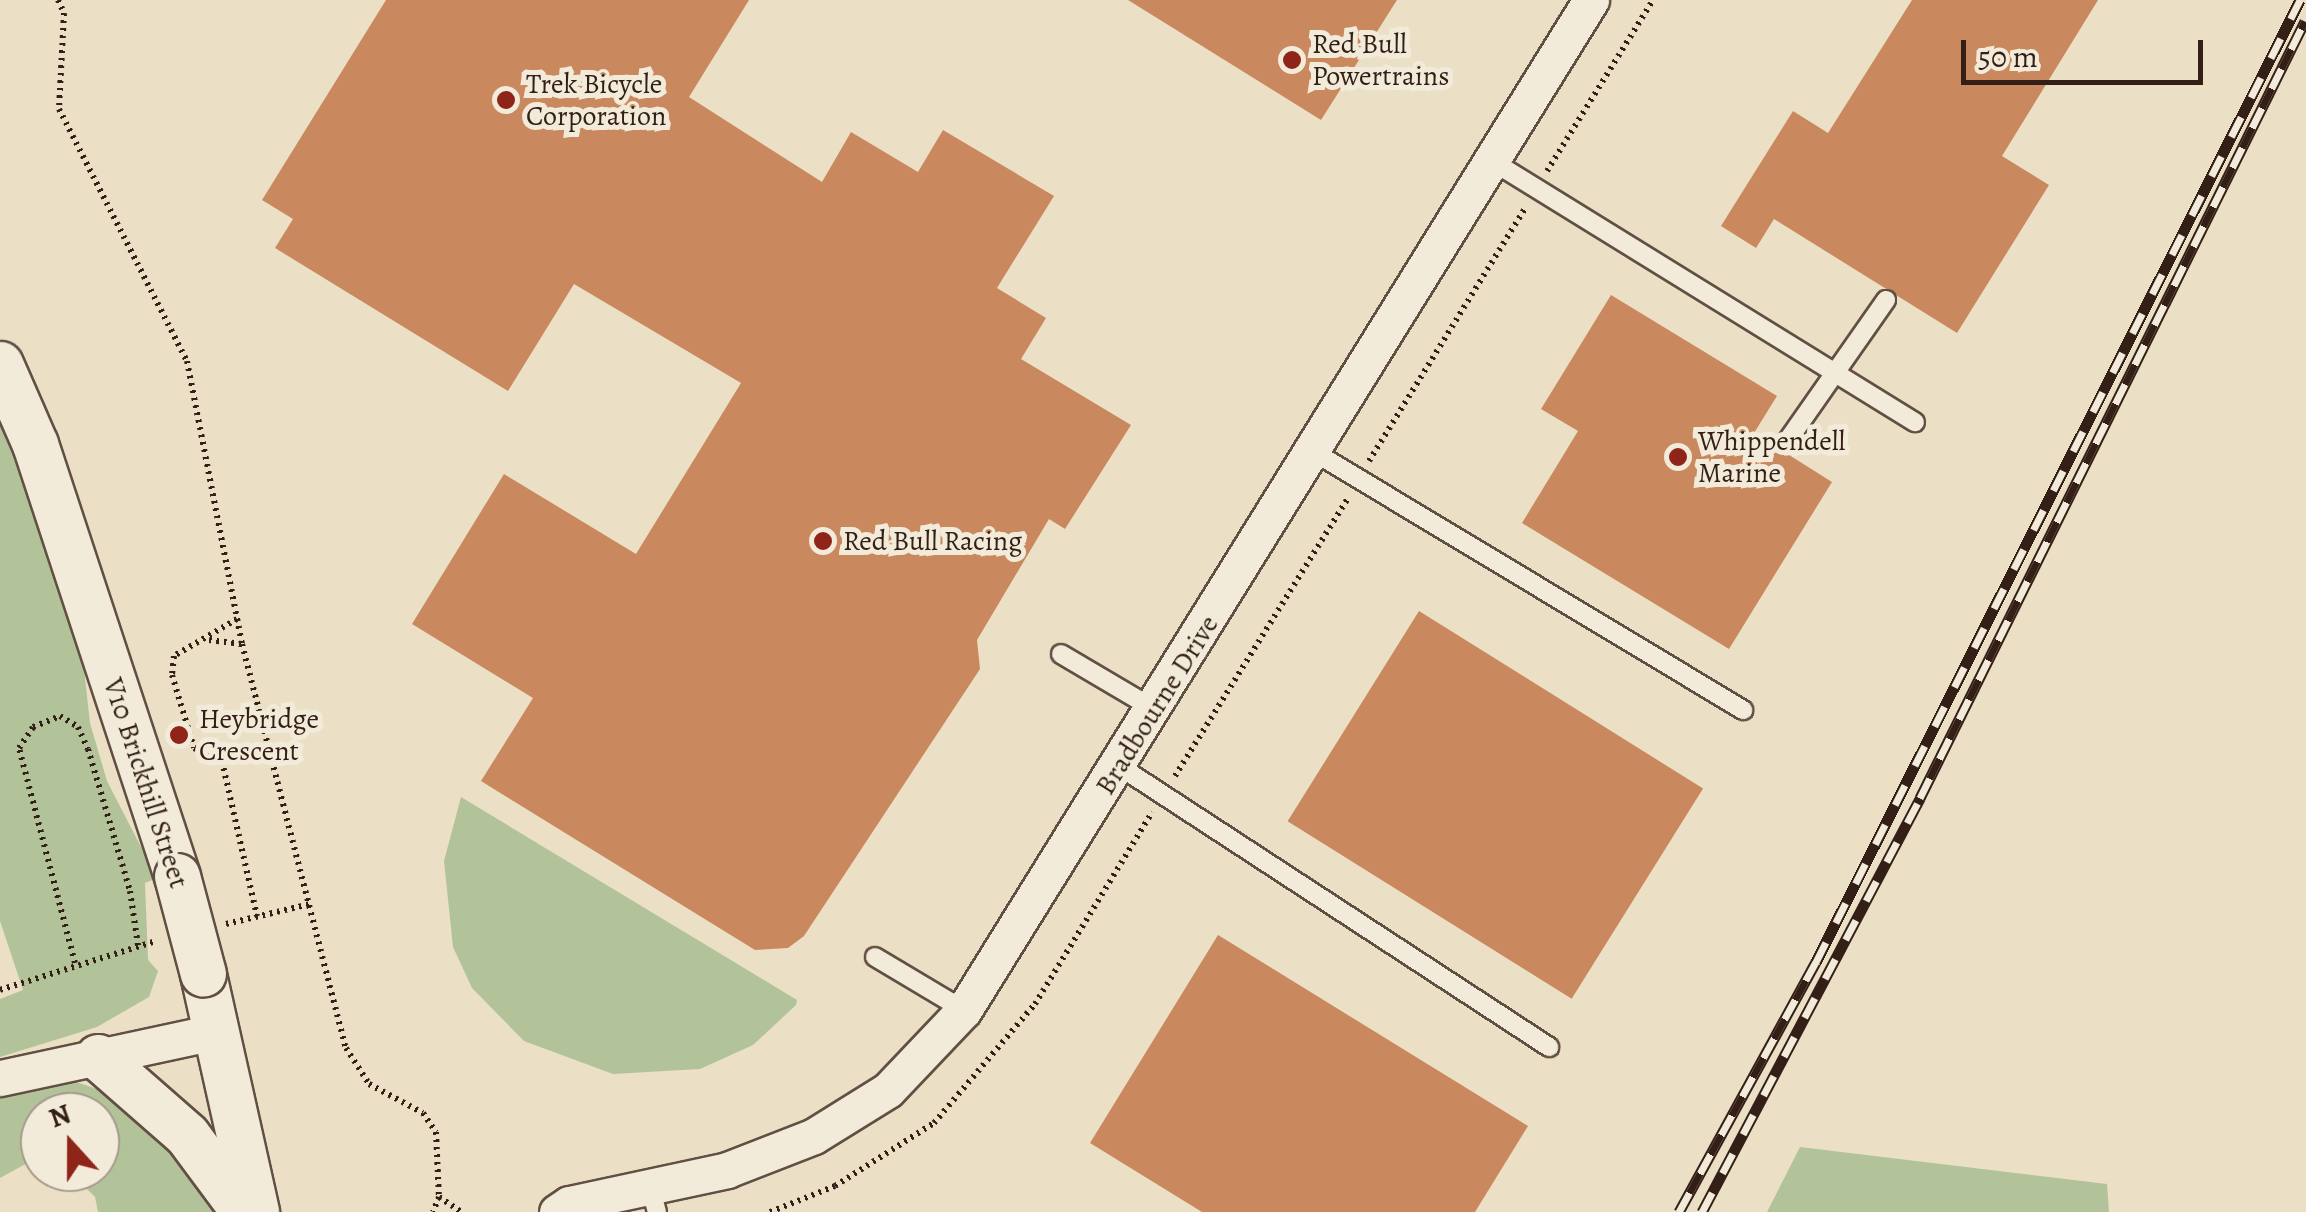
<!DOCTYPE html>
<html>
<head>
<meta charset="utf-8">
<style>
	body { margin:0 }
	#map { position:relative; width:2306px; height:1212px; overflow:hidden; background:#ebe0c6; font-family:Alegreya,serif }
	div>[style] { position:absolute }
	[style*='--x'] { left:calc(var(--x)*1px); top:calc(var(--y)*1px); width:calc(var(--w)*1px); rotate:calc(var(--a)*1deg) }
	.green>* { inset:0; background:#b2c399 }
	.building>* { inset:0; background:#ca885f; transform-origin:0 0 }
	.path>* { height:6px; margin-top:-3px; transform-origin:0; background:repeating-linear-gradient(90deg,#341f17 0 2.5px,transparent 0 7.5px) }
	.roads { filter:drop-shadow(2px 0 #624f43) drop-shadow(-2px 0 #624f43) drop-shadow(0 2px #624f43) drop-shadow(0 -2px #624f43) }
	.service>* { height:18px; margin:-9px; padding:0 9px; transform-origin:9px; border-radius:9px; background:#f2ebda }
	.minor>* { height:35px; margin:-17.5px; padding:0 17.5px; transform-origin:17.5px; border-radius:17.5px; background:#f2ebda }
	.tertiary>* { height:45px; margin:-22.5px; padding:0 22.5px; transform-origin:22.5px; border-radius:22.5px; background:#f2ebda }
	.rail>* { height:11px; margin-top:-5.5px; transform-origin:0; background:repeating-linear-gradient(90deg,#f2ebda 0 22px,#341f17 0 44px); box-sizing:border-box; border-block:2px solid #341f17 }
	.bridges { filter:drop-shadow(2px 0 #624f43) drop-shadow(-2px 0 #624f43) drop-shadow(0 2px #624f43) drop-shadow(0 -2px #624f43) }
	.tertiary-bridge>* { height:45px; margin:-22.5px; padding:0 22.5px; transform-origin:22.5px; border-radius:22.5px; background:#f2ebda }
	.dots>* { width:28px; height:28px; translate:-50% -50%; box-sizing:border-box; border:5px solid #f2ebda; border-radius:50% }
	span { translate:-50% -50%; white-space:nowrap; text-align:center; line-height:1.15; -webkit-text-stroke:10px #f2ebda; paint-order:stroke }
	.poi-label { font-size:28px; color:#341f17 }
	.left { translate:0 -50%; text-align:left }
	.street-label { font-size:28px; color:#341f17 }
	.north { position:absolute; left:20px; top:1092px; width:100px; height:100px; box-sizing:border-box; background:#f2ebda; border:2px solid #a6998c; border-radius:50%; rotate:339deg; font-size:28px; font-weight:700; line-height:40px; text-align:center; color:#341f17 }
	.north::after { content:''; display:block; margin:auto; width:35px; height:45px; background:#8f2418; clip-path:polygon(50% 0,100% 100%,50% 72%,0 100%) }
	.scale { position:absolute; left:1961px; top:40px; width:242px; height:45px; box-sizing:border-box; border:5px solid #341f17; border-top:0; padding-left:12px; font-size:30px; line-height:35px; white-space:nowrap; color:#341f17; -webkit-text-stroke:8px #f2ebda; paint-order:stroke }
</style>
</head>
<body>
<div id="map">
	<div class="green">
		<i style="clip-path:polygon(0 420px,81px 642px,90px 723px,107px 781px,157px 878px,145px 883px,148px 960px,158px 971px,149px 997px,97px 1027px,0 1057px,0 999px,23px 990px,0 921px)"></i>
		<i style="clip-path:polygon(461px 797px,797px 1000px,796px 1005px,753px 1045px,700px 1069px,613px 1074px,524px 1041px,472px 988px,453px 947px,444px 861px)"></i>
		<i style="clip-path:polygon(73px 1081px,140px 1103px,223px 1212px,98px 1212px,95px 1197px,70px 1172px,100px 1172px,100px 1112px,40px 1112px,40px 1156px,0 1178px,0 1096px)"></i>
		<i style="clip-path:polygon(1800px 1147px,2107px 1184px,2109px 1212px,1767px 1212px)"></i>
	</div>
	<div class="building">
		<i style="clip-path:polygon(386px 0,749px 0,689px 97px,822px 182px,851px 132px,918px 172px,943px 130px,1054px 196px,997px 288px,1046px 318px,1021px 359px,1131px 425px,1065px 529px,1049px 519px,977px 640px,980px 669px,804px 936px,788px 948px,755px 950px,481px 781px,533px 698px,412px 624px,504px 474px,636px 554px,741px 383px,574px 284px,508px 391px,275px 248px,293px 219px,262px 200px)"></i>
		<i style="clip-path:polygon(1128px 0,1397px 0,1321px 120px)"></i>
		<i style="clip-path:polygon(1912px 0,2098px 0,2002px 156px,2049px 185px,1957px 333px,1774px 219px,1756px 248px,1721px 226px,1793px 111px,1828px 133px)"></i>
		<i style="clip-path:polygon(1611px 295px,1777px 396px,1754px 433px,1832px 482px,1729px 649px,1522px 523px,1578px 431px,1541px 409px)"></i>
		<i style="left:1419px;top:611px;width:335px;height:248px;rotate:32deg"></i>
		<i style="clip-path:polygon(1218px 935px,1528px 1126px,1475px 1212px,1202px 1212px,1090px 1143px)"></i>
	</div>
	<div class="path">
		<i style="--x:58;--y:0;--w:14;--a:65"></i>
		<i style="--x:64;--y:13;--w:96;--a:93"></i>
		<i style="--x:59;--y:109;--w:283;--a:63.1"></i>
		<i style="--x:187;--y:361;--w:288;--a:79"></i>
		<i style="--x:242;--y:644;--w:417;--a:75.6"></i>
		<i style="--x:346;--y:1048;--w:43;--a:57.4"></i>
		<i style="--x:369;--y:1084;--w:61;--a:28.2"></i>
		<i style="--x:423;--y:1113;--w:23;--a:56"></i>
		<i style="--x:436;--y:1132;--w:65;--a:87.4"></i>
		<i style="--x:439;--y:1197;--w:16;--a:112"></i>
		<i style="--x:1547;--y:171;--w:201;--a:-58.2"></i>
		<i style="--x:1369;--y:461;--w:297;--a:-58.3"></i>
		<i style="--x:237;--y:619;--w:73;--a:149.6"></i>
		<i style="--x:174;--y:656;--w:19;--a:96"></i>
		<i style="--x:172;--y:675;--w:76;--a:73.2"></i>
		<i style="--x:194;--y:748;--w:31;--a:25"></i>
		<i style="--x:222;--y:761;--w:159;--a:77.3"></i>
		<i style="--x:209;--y:640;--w:33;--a:7"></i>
		<i style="--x:1175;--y:776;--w:327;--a:-58.1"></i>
		<i style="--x:226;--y:924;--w:86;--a:-13.4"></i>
		<i style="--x:75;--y:963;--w:222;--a:-104.6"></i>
		<i style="--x:19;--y:748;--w:25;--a:-56"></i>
		<i style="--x:33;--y:727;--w:29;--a:-22"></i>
		<i style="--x:60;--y:716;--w:21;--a:31"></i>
		<i style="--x:78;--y:727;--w:24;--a:66"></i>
		<i style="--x:88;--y:749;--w:148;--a:73.5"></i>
		<i style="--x:130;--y:891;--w:55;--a:81.6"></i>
		<i style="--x:0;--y:990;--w:164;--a:-17.4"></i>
		<i style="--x:439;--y:1197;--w:27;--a:34"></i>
		<i style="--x:770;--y:1212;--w:70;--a:-21.8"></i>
		<i style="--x:835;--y:1186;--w:117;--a:-32.5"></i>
		<i style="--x:934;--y:1123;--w:156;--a:-49.7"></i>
		<i style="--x:1035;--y:1004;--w:225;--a:-58.6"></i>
	</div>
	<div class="roads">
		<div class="service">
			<i style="--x:1492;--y:161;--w:497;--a:31.7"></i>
			<i style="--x:1788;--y:440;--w:171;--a:-55"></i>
			<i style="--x:1314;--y:452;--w:501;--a:31.02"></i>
			<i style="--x:1061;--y:654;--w:108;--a:30.6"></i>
			<i style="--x:1119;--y:766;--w:514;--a:33.16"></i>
			<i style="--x:875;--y:957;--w:104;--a:30.8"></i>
			<i style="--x:650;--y:1186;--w:27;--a:75"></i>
		</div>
		<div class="minor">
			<i style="--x:0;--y:1078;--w:219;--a:-12.1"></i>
			<i style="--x:557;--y:1212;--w:14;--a:-34"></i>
			<i style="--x:569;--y:1204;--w:162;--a:-12.1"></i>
			<i style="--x:727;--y:1170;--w:93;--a:-21.3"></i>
			<i style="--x:814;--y:1136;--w:87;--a:-31.9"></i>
			<i style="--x:888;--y:1090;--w:110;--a:-46.5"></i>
			<i style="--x:964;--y:1010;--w:1189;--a:-58.17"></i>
		</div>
		<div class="tertiary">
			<i style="--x:0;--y:364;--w:87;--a:66.4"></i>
			<i style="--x:35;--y:444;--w:455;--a:71.8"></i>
			<i style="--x:203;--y:974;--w:244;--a:77.4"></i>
			<i style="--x:98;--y:1057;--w:118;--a:41.2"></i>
			<i style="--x:187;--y:1135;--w:96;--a:53.5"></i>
		</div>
	</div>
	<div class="rail">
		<i style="--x:1679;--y:1212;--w:285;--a:-61.3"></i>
		<i style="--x:1816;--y:962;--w:1077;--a:-63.29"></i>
		<i style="--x:1702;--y:1212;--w:468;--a:-62.2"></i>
		<i style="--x:1920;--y:798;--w:867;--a:-63.64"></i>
	</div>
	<div class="bridges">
		<div class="tertiary-bridge">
			<i style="--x:177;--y:876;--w:101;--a:75.1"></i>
		</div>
	</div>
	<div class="dots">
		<i style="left:1292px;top:60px;background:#8f2418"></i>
		<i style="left:506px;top:100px;background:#8f2418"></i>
		<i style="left:1678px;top:457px;background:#8f2418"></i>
		<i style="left:823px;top:541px;background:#8f2418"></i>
		<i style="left:179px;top:735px;background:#8f2418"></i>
	</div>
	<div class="poi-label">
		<span class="left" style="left:1312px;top:60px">Red Bull<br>Powertrains</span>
		<span class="left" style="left:526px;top:100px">Trek Bicycle<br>Corporation</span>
		<span class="left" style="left:1698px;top:457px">Whippendell<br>Marine</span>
		<span class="left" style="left:843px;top:541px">Red Bull Racing</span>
		<span class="left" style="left:199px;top:735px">Heybridge<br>Crescent</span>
	</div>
	<div class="street-label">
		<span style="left:1157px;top:705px;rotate:-58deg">Bradbourne Drive</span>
		<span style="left:146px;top:783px;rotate:72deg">V10 Brickhill Street</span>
	</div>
	<div class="north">N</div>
	<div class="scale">50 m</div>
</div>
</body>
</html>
